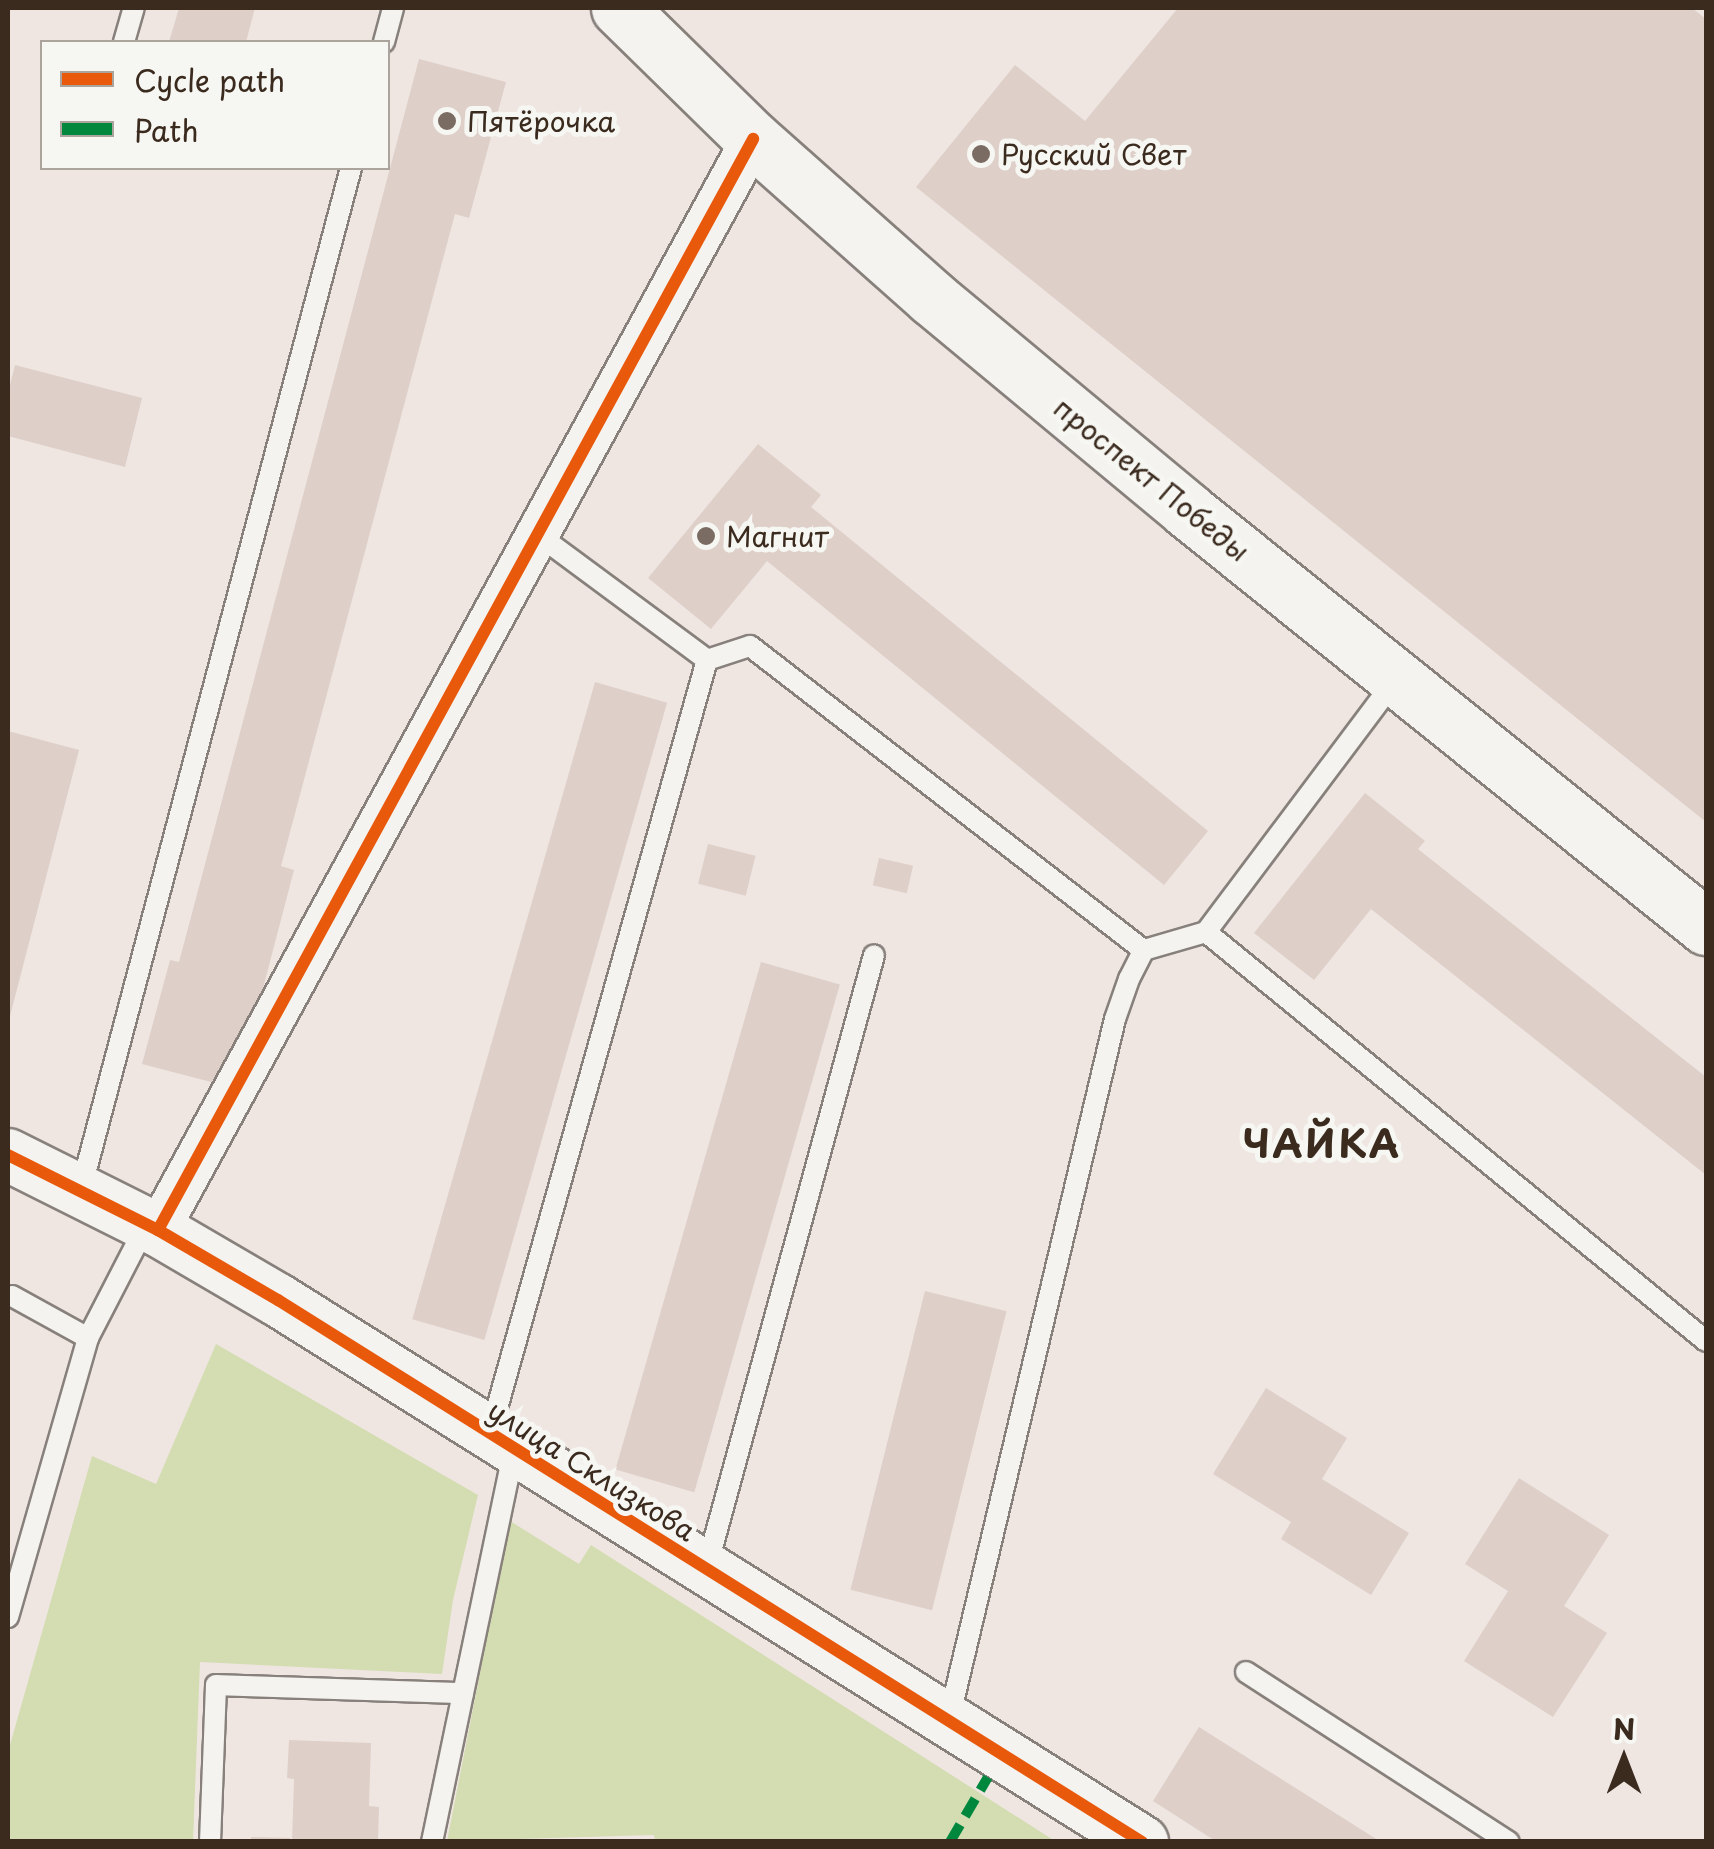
<!DOCTYPE html>
<html>
<head>
<meta charset="utf-8">
<style>
	body { margin:0 }
	#map { position:relative; width:1714px; height:1849px; overflow:hidden; background:#efe6e2; font-family:"Playpen Sans",sans-serif }
	div>[style] { position:absolute }
	[style*='--x'] { left:calc(var(--x)*1px); top:calc(var(--y)*1px); width:calc(var(--w)*1px); rotate:calc(var(--a)*1deg) }
	.green>* { inset:0; background:#d4dcb1 }
	.building>* { inset:0; background:#decfc9; transform-origin:0 0 }
	.roads { filter:drop-shadow(2px 0 #87807b) drop-shadow(-2px 0 #87807b) drop-shadow(0 2px #87807b) drop-shadow(0 -2px #87807b) }
	.service>* { height:20px; margin:-10px; padding:0 10px; transform-origin:10px; border-radius:10px; background:#f4f3f0 }
	.minor>* { height:42px; margin:-21px; padding:0 21px; transform-origin:21px; border-radius:21px; background:#f4f3f0 }
	.tertiary>* { height:52px; margin:-26px; padding:0 26px; transform-origin:26px; border-radius:26px; background:#f4f3f0 }
	.secondary>* { height:55px; margin:-27.5px; padding:0 27.5px; transform-origin:27.5px; border-radius:27.5px; background:#f4f3f0 }
	.quiet>* { height:10px; margin-top:-5px; transform-origin:0; background:repeating-linear-gradient(90deg,#00873e 0 20px,transparent 0 30px) }
	.cycleway>* { height:12px; margin:-6px; padding:0 6px; transform-origin:6px; border-radius:6px; background:#e8590c }
	.dots>* { width:28px; height:28px; translate:-50% -50%; box-sizing:border-box; border:5px solid #f6f6f2; border-radius:50% }
	span { translate:-50% -50%; white-space:nowrap; text-align:center; line-height:1.15; -webkit-text-stroke:10px #f6f6f2; paint-order:stroke }
	.poi-label { font-size:28px; color:#3b2a1e }
	.left { translate:0 -50%; text-align:left }
	.street-label { font-size:28px; color:#3b2a1e }
	.district-label { font-size:38px; color:#3b2a1e; font-weight:700; letter-spacing:2.5px }
	.frame { position:absolute; inset:0; border:10px solid #3b2a1e; pointer-events:none }
	.legend { position:absolute; left:40px; top:40px; width:350px; height:130px; box-sizing:border-box; background:#f6f6f2; border:2px solid #aba49d; margin:0; padding:12px 18px; list-style:none; font-size:30px; color:#3b2a1e }
	.legend li { display:flex; align-items:center; gap:20px; height:50px }
	.legend b { width:50px; border:2px solid #aba49d }
	.north { position:absolute; left:1574px; top:1709px; width:100px; height:100px; -webkit-text-stroke:8px #f6f6f2; paint-order:stroke; rotate:0deg; font-size:28px; font-weight:700; line-height:40px; text-align:center; color:#3b2a1e }
	.north::after { content:''; display:block; margin:auto; width:35px; height:45px; background:#3b2a1e; clip-path:polygon(50% 0,100% 100%,50% 72%,0 100%) }
</style>
</head>
<body>
<div id="map">
	<div class="green">
		<i style="clip-path:polygon(216px 1344px,478px 1495px,453px 1600px,442px 1674px,200px 1662px,193px 1841px,8px 1841px,8px 1752px,92px 1456px,156px 1484px)"></i>
		<i style="clip-path:polygon(510px 1521px,579px 1564px,591px 1545px,1055px 1841px,655px 1842px,654px 1835px,447px 1841px)"></i>
	</div>
	<div class="building">
		<i style="clip-path:polygon(179px 8px,255px 8px,246px 42px,169px 42px)"></i>
		<i style="clip-path:polygon(1178px 8px,1692px 8px,1706px 19px,1706px 822px,916px 187px,1015px 65px,1085px 121px)"></i>
		<i style="clip-path:polygon(419px 59px,506px 82px,469px 218px,455px 214px,281px 866px,294px 870px,249px 1042px,211px 1082px,142px 1064px,170px 960px,179px 962px)"></i>
		<i style="clip-path:polygon(15px 365px,142px 398px,125px 467px,8px 436px,8px 393px)"></i>
		<i style="clip-path:polygon(758px 444px,821px 495px,811px 507px,1208px 831px,1164px 885px,767px 561px,711px 629px,648px 578px)"></i>
		<i style="left:595px;top:682px;width:75px;height:663px;rotate:16deg"></i>
		<i style="clip-path:polygon(8px 731px,79px 750px,9px 1020px,8px 1019px)"></i>
		<i style="clip-path:polygon(1365px 793px,1425px 841px,1418px 849px,1706px 1077px,1706px 1175px,1371px 909px,1314px 980px,1254px 933px)"></i>
		<i style="left:708px;top:844px;width:49px;height:41px;rotate:14deg"></i>
		<i style="left:879px;top:858px;width:35px;height:28px;rotate:13deg"></i>
		<i style="left:761px;top:962px;width:82px;height:528px;rotate:16deg"></i>
		<i style="left:925px;top:1291px;width:84px;height:308px;rotate:14deg"></i>
		<i style="clip-path:polygon(1266px 1388px,1347px 1438px,1322px 1479px,1409px 1533px,1371px 1595px,1281px 1539px,1291px 1522px,1213px 1474px)"></i>
		<i style="clip-path:polygon(1519px 1478px,1609px 1535px,1564px 1606px,1607px 1633px,1553px 1717px,1464px 1661px,1508px 1591px,1465px 1564px)"></i>
		<i style="clip-path:polygon(1199px 1727px,1381px 1842px,1217px 1842px,1153px 1801px)"></i>
		<i style="clip-path:polygon(289px 1740px,371px 1743px,369px 1806px,379px 1807px,378px 1842px,292px 1842px,294px 1779px,287px 1778px)"></i>
		<i style="clip-path:polygon(251px 1837px,290px 1838px,290px 1842px,251px 1842px)"></i>
	</div>
	<div class="roads">
		<div class="service">
			<i style="--x:124;--y:42;--w:35;--a:-74"></i>
			<i style="--x:384;--y:42;--w:35;--a:-75"></i>
			<i style="--x:537;--y:534;--w:212;--a:36.5"></i>
			<i style="--x:707;--y:660;--w:45;--a:-18"></i>
			<i style="--x:750;--y:646;--w:498;--a:37.7"></i>
			<i style="--x:1206;--y:932;--w:646;--a:39.28"></i>
			<i style="--x:81;--y:1189;--w:1056;--a:-75.19"></i>
			<i style="--x:12;--y:1296;--w:87;--a:28.9"></i>
			<i style="--x:490;--y:1433;--w:803;--a:-74.32"></i>
			<i style="--x:707;--y:1566;--w:633;--a:-74.71"></i>
			<i style="--x:8;--y:1617;--w:290;--a:-74"></i>
			<i style="--x:88;--y:1338;--w:105;--a:-62.7"></i>
			<i style="--x:136;--y:1245;--w:23;--a:-34"></i>
			<i style="--x:1246;--y:1672;--w:313;--a:32.9"></i>
			<i style="--x:949;--y:1719;--w:719;--a:-76.66"></i>
			<i style="--x:1115;--y:1019;--w:42;--a:-70.7"></i>
			<i style="--x:1129;--y:979;--w:33;--a:-63"></i>
			<i style="--x:1144;--y:950;--w:65;--a:-16.2"></i>
			<i style="--x:1206;--y:932;--w:318;--a:-53.1"></i>
			<i style="--x:210;--y:1842;--w:157;--a:-87.8"></i>
			<i style="--x:216;--y:1685;--w:247;--a:1.9"></i>
			<i style="--x:432;--y:1842;--w:397;--a:-78.2"></i>
		</div>
		<div class="minor">
			<i style="--x:158;--y:1230;--w:1243;--a:-61.39"></i>
		</div>
		<div class="tertiary">
			<i style="--x:8;--y:1155;--w:168;--a:26.6"></i>
			<i style="--x:158;--y:1230;--w:139;--a:30.3"></i>
			<i style="--x:278;--y:1300;--w:1020;--a:32.1"></i>
		</div>
		<div class="secondary">
			<i style="--x:619;--y:8;--w:187;--a:44.4"></i>
			<i style="--x:753;--y:139;--w:239;--a:41.6"></i>
			<i style="--x:932;--y:298;--w:332;--a:39.7"></i>
			<i style="--x:1187;--y:510;--w:666;--a:38.78"></i>
		</div>
	</div>
	<div class="quiet">
		<i style="--x:950;--y:1842;--w:75;--a:-59.7"></i>
	</div>
	<div class="cycleway">
		<i style="--x:8;--y:1155;--w:168;--a:26.6"></i>
		<i style="--x:158;--y:1230;--w:139;--a:30.3"></i>
		<i style="--x:278;--y:1300;--w:1020;--a:32.1"></i>
		<i style="--x:158;--y:1230;--w:1243;--a:-61.39"></i>
	</div>
	<div class="dots">
		<i style="left:447px;top:121px;background:#7a6c63"></i>
		<i style="left:981px;top:154px;background:#7a6c63"></i>
		<i style="left:706px;top:536px;background:#7a6c63"></i>
	</div>
	<div class="poi-label">
		<span class="left" style="left:467px;top:121px">Пятёрочка</span>
		<span class="left" style="left:1001px;top:154px">Русский Свет</span>
		<span class="left" style="left:726px;top:536px">Магнит</span>
	</div>
	<div class="street-label">
		<span style="left:1152px;top:479px;rotate:39deg">проспект Победы</span>
		<span style="left:592px;top:1470px;rotate:32deg">улица Склизкова</span>
	</div>
	<div class="district-label">
		<span style="left:1322px;top:1143px">ЧАЙКА</span>
	</div>
	<div class="frame"></div>
	<ul class="legend">
	<li><b style="height:12px;background:#e8590c"></b>Cycle path</li>
	<li><b style="height:12px;background:#00873e"></b>Path</li>
	</ul>
	<div class="north">N</div>
</div>
</body>
</html>
